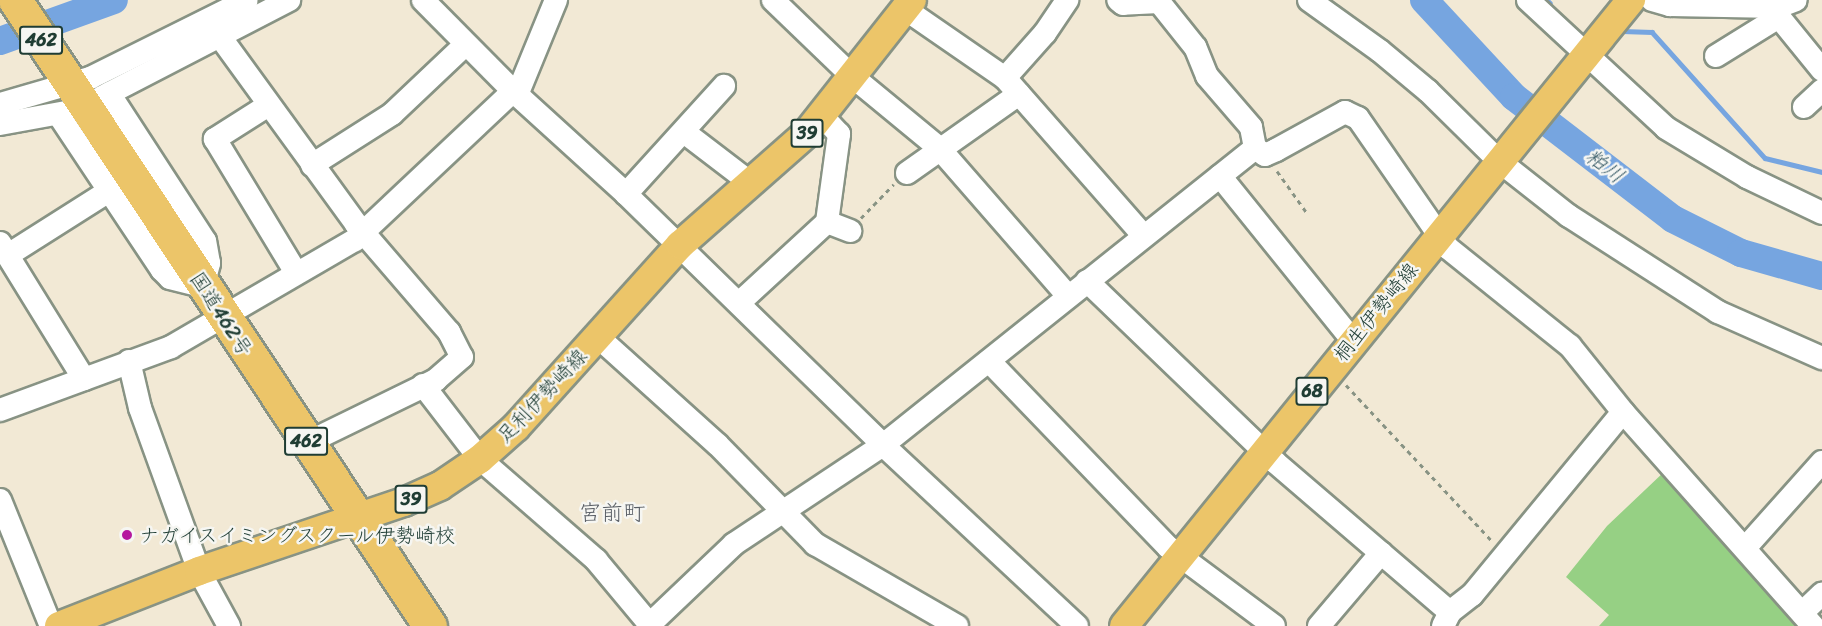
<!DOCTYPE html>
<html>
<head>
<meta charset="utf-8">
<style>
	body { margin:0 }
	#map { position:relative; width:1822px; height:626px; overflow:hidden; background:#f2e9d5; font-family:Sriracha,"Klee One",sans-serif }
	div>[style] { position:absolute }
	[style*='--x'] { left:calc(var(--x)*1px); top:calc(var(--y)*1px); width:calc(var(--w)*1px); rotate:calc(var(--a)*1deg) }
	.green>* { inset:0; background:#96d084 }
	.stream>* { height:4.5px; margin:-2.25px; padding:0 2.25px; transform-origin:2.25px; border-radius:2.25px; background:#76a5e0 }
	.river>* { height:28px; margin:-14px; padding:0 14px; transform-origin:14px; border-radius:14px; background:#76a5e0 }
	.path>* { height:3px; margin-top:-1.5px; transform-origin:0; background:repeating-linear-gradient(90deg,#889384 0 4.5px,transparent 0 9px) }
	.roads { filter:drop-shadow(2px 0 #889384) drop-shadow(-2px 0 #889384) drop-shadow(0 2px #889384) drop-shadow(0 -2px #889384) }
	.minor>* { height:22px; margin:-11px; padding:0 11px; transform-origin:11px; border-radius:11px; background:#fff }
	.major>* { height:28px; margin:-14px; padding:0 14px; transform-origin:14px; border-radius:14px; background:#ecc569 }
	.highway>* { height:33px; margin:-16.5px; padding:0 16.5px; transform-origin:16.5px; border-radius:16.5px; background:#ecc569 }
	.dots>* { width:16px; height:16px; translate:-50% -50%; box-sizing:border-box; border:3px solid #f6f6f2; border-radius:50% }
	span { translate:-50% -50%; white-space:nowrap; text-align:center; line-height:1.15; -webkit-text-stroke:5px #f6f6f2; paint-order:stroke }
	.shield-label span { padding:2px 4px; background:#f6f6f2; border:2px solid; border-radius:4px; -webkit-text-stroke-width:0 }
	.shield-label { font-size:18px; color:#1f3d34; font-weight:700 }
	.street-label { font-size:20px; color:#1f3d34 }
	.poi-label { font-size:20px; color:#1f3d34 }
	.left { translate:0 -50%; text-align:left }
	.water-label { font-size:21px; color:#395c68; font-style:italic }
	.quarter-label { font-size:22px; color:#595e65 }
</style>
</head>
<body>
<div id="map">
	<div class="green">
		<i style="clip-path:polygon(1665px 471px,1800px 626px,1599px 626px,1609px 615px,1566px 577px,1607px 526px)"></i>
	</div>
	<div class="stream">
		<i style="--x:1547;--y:0;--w:4;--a:45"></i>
		<i style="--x:1622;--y:31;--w:30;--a:2"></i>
		<i style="--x:1652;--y:32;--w:169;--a:48.1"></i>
		<i style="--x:1765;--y:158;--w:59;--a:13.8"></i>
	</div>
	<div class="river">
		<i style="--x:1424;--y:0;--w:132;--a:47.1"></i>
		<i style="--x:1514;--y:97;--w:200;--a:37.5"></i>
		<i style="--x:1673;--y:219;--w:76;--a:26.6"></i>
		<i style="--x:1741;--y:253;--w:84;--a:15.9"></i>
		<i style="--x:0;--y:41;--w:121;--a:-19.8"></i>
	</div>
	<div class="path">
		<i style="--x:1277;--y:171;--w:52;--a:54.5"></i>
		<i style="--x:861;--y:218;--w:47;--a:-45.9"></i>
		<i style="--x:1346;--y:385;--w:215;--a:46.9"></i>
	</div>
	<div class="roads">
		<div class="minor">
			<i style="--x:423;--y:0;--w:128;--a:45.3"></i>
			<i style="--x:513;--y:91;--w:153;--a:42.3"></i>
			<i style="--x:626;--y:194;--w:359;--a:44.3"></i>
			<i style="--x:883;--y:445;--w:265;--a:43"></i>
			<i style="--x:773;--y:0;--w:111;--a:43.9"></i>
			<i style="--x:853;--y:77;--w:112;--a:39.5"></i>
			<i style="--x:939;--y:148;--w:196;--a:48.9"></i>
			<i style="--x:1309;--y:0;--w:87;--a:35.7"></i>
			<i style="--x:1380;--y:51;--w:62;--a:39.8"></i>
			<i style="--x:1428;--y:91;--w:100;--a:44.6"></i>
			<i style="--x:1499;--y:161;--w:89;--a:38.2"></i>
			<i style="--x:1569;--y:216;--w:177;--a:32.8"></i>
			<i style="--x:1718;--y:312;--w:114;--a:23.9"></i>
			<i style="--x:1528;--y:0;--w:188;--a:42.8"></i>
			<i style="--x:1666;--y:128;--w:95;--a:31.2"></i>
			<i style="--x:1747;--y:177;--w:83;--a:25.6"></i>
			<i style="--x:1652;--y:0;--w:19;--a:16"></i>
			<i style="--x:1670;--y:5;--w:108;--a:1.1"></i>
			<i style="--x:1778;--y:7;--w:19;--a:-21"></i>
			<i style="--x:1778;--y:7;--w:10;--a:84"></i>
			<i style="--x:1779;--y:17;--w:68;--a:50.9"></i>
			<i style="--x:905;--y:9;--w:121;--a:34.6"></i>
			<i style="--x:1005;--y:78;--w:210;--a:48.7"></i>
			<i style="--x:221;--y:38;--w:230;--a:54"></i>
			<i style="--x:356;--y:224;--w:143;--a:49.3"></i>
			<i style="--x:449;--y:332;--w:28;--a:63"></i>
			<i style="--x:462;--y:357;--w:35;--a:139"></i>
			<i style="--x:436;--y:380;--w:144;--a:154"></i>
			<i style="--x:1716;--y:56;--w:74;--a:-31.8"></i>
			<i style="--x:1005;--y:78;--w:60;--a:-48.4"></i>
			<i style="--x:1045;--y:33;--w:40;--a:-56"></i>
			<i style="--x:517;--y:95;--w:103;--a:-67.7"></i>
			<i style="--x:102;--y:97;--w:211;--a:-27.4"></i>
			<i style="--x:0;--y:104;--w:94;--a:-16.1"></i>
			<i style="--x:90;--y:78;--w:175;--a:-26.4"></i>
			<i style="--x:267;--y:106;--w:62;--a:147.6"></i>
			<i style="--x:215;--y:139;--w:157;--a:58.8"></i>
			<i style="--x:1804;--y:107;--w:25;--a:-43"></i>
			<i style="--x:58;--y:114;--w:187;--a:56.3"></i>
			<i style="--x:162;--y:270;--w:11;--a:45"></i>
			<i style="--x:170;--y:278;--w:34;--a:14"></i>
			<i style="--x:203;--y:286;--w:24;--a:-75"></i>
			<i style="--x:209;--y:263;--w:22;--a:-100"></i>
			<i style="--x:205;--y:241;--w:176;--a:-123"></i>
			<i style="--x:0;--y:124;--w:67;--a:-10.3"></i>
			<i style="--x:684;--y:132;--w:86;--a:37.4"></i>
			<i style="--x:1255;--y:148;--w:12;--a:35"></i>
			<i style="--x:1265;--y:155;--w:12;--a:-24"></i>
			<i style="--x:1276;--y:150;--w:79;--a:-28.8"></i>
			<i style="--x:1345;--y:112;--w:14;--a:25"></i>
			<i style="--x:1358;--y:118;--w:158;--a:55.3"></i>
			<i style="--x:1448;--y:248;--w:156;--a:38.8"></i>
			<i style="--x:1570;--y:346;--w:85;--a:51.2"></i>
			<i style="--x:1623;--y:412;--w:286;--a:48.4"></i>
			<i style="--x:312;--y:165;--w:95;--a:-32.5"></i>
			<i style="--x:392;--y:114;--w:100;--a:-43.4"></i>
			<i style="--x:907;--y:173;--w:137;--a:-35.2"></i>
			<i style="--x:1220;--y:176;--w:212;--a:51.1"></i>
			<i style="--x:626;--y:194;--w:146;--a:-47.8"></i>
			<i style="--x:827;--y:222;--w:25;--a:21"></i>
			<i style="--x:0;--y:243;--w:160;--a:58.3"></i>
			<i style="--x:8;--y:255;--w:120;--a:-32.4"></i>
			<i style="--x:1087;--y:281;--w:262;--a:43.9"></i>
			<i style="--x:1276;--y:463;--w:229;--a:40.6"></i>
			<i style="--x:739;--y:303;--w:120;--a:-42.6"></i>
			<i style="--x:827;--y:222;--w:89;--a:-82.2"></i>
			<i style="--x:839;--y:134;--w:25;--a:-133"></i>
			<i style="--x:598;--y:337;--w:161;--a:42"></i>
			<i style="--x:718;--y:445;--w:139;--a:45.6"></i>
			<i style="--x:815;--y:544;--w:164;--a:30"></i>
			<i style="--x:129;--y:361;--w:48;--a:76.8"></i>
			<i style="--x:140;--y:408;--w:173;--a:70.1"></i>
			<i style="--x:199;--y:571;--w:63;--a:61.4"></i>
			<i style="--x:989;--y:361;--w:258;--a:46.1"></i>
			<i style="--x:1168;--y:547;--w:132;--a:36.7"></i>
			<i style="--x:423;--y:385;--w:93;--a:52.4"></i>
			<i style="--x:480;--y:459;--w:154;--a:41"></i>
			<i style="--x:596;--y:560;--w:86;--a:50.2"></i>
			<i style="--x:0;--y:410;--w:182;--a:-20.2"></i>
			<i style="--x:171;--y:347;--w:213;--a:-30.2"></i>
			<i style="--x:355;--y:240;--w:217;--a:-43.3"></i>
			<i style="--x:0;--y:500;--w:136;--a:68"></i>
			<i style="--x:1746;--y:547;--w:114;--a:-48.2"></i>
			<i style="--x:1802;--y:613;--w:28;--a:-44"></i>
			<i style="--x:648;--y:626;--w:119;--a:-43.6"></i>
			<i style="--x:734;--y:544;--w:179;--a:-33.6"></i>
			<i style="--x:883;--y:445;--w:476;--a:-38.6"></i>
			<i style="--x:1255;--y:148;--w:21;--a:-101"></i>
			<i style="--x:1251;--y:127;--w:67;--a:-130.8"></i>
			<i style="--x:1207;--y:76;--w:31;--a:-112"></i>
			<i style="--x:1195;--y:47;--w:58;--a:-128.7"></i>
			<i style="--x:1159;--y:2;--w:36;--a:177"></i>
			<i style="--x:1123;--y:4;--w:6;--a:-141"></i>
			<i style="--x:1319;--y:626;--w:96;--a:-49.7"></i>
			<i style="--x:1443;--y:626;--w:16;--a:-63"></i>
			<i style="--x:1450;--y:612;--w:28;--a:-38"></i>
			<i style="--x:1472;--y:595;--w:237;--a:-50.5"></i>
		</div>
		<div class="major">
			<i style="--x:59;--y:626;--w:150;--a:-21.4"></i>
			<i style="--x:199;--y:571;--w:216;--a:-18.6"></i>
			<i style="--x:404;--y:502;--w:39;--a:-24"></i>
			<i style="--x:440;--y:486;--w:48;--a:-34"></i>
			<i style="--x:480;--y:459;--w:48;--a:-41.6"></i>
			<i style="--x:516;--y:427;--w:245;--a:-48"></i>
			<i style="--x:680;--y:245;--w:169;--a:-41.4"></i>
			<i style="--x:807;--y:133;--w:169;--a:-51.7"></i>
			<i style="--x:1124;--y:626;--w:806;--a:-51"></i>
		</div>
		<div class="highway">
			<i style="--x:15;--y:0;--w:751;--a:56.46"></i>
		</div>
	</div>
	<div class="dots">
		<i style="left:127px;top:535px;background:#b5179e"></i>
	</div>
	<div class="shield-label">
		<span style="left:41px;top:40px">462</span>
		<span style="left:807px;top:133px">39</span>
		<span style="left:1312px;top:391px">68</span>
		<span style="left:306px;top:441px">462</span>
		<span style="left:411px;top:499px">39</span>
	</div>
	<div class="street-label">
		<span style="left:1376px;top:312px;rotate:-51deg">桐生伊勢崎線</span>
		<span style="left:221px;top:314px;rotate:57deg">国道462号</span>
		<span style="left:542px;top:396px;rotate:-47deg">足利伊勢崎線</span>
	</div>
	<div class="poi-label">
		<span class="left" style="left:139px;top:535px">ナガイスイミングスクール伊勢崎校</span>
	</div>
	<div class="water-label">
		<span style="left:1605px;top:166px;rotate:38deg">粕川</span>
	</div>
	<div class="quarter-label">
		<span style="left:612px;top:513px">宮前町</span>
	</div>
</div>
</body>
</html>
